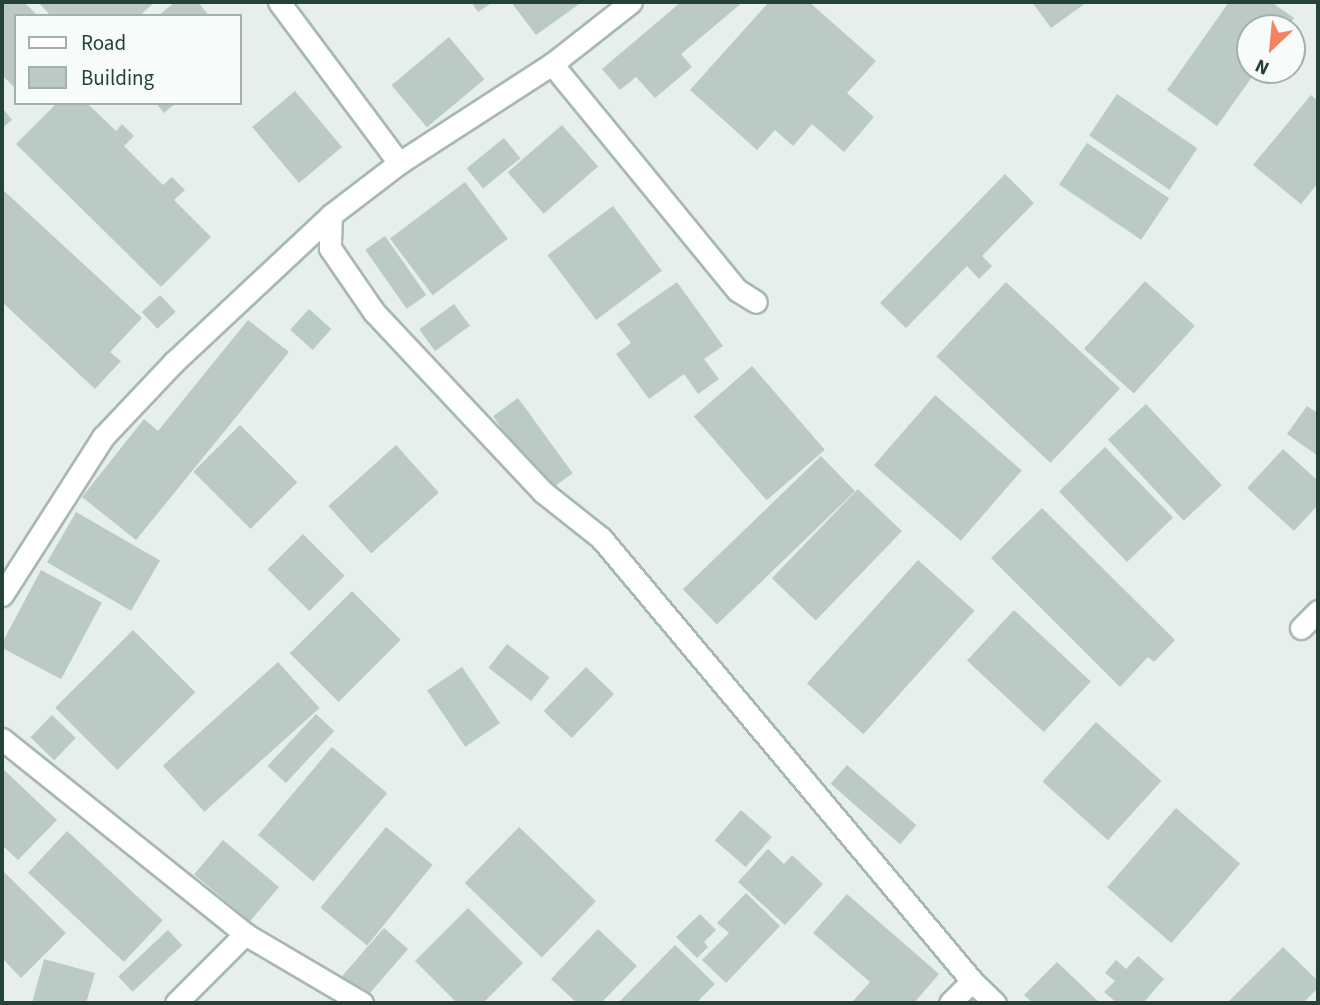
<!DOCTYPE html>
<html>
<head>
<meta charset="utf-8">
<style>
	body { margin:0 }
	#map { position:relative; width:1320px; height:1005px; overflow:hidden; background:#e6efeb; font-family:"Source Sans 3",sans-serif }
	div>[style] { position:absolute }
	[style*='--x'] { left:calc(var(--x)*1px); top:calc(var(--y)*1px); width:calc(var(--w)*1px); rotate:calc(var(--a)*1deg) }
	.building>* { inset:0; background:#bbcac4; transform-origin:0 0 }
	.roads { filter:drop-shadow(2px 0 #a8b8b2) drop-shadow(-2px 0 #a8b8b2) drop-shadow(0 2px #a8b8b2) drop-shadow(0 -2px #a8b8b2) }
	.minor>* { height:21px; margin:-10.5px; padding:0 10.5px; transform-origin:10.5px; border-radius:10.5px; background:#fff }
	span { translate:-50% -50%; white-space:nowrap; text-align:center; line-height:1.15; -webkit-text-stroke:5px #f7fbf9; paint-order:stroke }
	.frame { position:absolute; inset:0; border:4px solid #24423a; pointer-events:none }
	.legend { position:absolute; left:14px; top:14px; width:228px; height:91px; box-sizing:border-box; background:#f7fbf9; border:2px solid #a3b1ad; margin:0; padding:9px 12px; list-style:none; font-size:21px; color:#24423a }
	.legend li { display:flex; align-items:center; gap:14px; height:35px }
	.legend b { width:35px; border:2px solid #a3b1ad }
	.north { position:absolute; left:1236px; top:14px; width:70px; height:70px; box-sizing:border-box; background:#f7fbf9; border:2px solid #a3b1ad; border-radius:50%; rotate:206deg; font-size:19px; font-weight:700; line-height:28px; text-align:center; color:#24423a }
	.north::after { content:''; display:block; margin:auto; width:24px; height:32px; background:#f4845f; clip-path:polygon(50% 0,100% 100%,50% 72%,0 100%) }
</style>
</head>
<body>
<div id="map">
	<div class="building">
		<i style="clip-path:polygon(2px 2px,24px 2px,38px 16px,16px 16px,16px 89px,2px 75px)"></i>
		<i style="clip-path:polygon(38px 2px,155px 2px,139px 16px,51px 16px)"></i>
		<i style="clip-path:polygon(175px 2px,198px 2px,209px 16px,158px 16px)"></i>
		<i style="clip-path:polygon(471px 2px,493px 2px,478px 12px)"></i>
		<i style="clip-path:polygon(511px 2px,582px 2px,536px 35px)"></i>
		<i style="clip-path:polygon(681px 2px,743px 2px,681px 54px,692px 67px,655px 98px,636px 77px,620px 90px,602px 69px)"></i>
		<i style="clip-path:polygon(769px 2px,809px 2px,876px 61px,847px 93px,874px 117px,844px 152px,812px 124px,793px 146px,775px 130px,757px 150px,690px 90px)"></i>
		<i style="clip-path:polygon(1032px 2px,1087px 2px,1051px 28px)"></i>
		<i style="clip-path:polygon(1229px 2px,1271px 2px,1294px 18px,1287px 28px,1250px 28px,1250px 70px,1257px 70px,1217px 126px,1167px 90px)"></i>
		<i style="left:449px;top:37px;width:55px;height:75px;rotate:50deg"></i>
		<i style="left:295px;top:91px;width:73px;height:56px;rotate:50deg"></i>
		<i style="left:1117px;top:94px;width:97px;height:50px;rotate:34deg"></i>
		<i style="clip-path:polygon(1311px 95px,1318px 101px,1318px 183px,1301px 204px,1253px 165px)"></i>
		<i style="clip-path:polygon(57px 103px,87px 103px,116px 131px,122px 124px,134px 136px,124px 146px,163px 185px,172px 177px,185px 190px,174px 200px,211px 237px,161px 287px,16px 144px)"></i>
		<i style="clip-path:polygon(156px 103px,176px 103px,164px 113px)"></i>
		<i style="clip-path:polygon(2px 107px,12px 120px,2px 128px)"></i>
		<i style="left:562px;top:125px;width:55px;height:72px;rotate:49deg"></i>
		<i style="left:504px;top:138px;width:26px;height:48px;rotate:51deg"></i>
		<i style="left:1087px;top:143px;width:99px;height:50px;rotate:34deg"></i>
		<i style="clip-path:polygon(1005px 174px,1034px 203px,982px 256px,992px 266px,979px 279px,967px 266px,906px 328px,880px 303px)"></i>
		<i style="left:465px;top:182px;width:71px;height:94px;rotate:53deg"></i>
		<i style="clip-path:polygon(2px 189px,142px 318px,110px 352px,121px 361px,95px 389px,2px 302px)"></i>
		<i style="left:613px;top:206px;width:81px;height:82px;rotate:53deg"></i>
		<i style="left:385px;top:236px;width:72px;height:24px;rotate:55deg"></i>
		<i style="left:1145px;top:281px;width:67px;height:91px;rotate:42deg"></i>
		<i style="clip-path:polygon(677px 282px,723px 346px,704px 359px,719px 379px,698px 394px,684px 374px,649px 399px,616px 354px,631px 343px,617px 324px)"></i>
		<i style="left:1006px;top:282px;width:156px;height:102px;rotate:43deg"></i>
		<i style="left:160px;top:295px;width:23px;height:25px;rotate:47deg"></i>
		<i style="left:454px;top:304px;width:27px;height:43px;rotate:54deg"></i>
		<i style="left:309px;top:309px;width:30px;height:28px;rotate:42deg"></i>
		<i style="clip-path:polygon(248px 320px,289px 352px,136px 540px,82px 497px,144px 419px,158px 431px)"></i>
		<i style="left:752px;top:366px;width:111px;height:77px;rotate:49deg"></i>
		<i style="left:935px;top:395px;width:115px;height:93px;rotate:41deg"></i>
		<i style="left:518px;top:398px;width:93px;height:31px;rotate:54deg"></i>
		<i style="left:1146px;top:404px;width:111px;height:52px;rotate:47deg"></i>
		<i style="clip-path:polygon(1307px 406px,1318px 413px,1318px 456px,1287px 434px)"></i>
		<i style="left:240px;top:425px;width:81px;height:66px;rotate:45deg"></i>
		<i style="left:396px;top:445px;width:64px;height:91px;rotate:48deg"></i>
		<i style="left:1105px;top:447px;width:98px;height:64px;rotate:46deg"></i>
		<i style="clip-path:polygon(1283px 449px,1318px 481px,1318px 505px,1294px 531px,1247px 488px)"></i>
		<i style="left:821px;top:456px;width:49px;height:192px;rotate:46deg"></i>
		<i style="left:858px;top:489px;width:61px;height:124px;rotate:44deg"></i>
		<i style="clip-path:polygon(1042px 508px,1175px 640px,1154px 662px,1148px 657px,1120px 687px,991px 558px)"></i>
		<i style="left:76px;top:512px;width:97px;height:58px;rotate:30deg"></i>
		<i style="left:303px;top:534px;width:59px;height:50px;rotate:45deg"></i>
		<i style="left:918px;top:560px;width:76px;height:166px;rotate:42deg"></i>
		<i style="left:41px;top:570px;width:69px;height:87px;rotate:28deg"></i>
		<i style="left:352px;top:591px;width:69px;height:88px;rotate:45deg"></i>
		<i style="left:1014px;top:610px;width:105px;height:69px;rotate:43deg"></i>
		<i style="left:133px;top:630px;width:88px;height:110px;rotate:45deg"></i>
		<i style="left:507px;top:644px;width:54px;height:30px;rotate:38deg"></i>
		<i style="left:278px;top:662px;width:62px;height:155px;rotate:48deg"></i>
		<i style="left:462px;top:667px;width:68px;height:42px;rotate:56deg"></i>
		<i style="left:586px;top:667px;width:39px;height:61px;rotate:44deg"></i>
		<i style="left:316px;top:714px;width:25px;height:71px;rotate:43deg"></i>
		<i style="left:52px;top:715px;width:33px;height:31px;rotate:44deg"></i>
		<i style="left:1096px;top:722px;width:88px;height:80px;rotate:42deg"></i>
		<i style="left:332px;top:747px;width:72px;height:115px;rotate:40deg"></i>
		<i style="left:847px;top:765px;width:92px;height:25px;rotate:41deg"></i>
		<i style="clip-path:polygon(2px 768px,57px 820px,18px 860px,2px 845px)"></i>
		<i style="left:1176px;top:808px;width:85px;height:105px;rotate:41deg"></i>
		<i style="left:741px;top:810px;width:41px;height:40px;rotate:41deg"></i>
		<i style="left:386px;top:827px;width:60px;height:104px;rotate:39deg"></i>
		<i style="left:519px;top:827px;width:107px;height:78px;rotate:44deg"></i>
		<i style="left:67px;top:831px;width:131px;height:57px;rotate:43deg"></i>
		<i style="left:223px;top:840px;width:73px;height:45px;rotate:40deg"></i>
		<i style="clip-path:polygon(768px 849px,784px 864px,792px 855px,823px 884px,785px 925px,738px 882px)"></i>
		<i style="clip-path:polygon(2px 870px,66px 933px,21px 978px,2px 958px)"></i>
		<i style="clip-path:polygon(746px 893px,780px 926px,726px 983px,702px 960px,729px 933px,717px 923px)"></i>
		<i style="clip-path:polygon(847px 894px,939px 974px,914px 1003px,853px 1001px,870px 982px,813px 933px)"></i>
		<i style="clip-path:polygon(468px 908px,523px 963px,483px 1003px,457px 1003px,415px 961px)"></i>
		<i style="clip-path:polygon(700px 914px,716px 930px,704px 942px,708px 947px,697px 958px,676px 937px)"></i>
		<i style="left:384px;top:928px;width:32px;height:69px;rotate:41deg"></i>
		<i style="clip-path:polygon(598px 929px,637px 966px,601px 1003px,577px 1003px,551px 979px)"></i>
		<i style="left:168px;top:930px;width:21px;height:68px;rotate:47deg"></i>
		<i style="clip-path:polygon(675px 945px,715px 984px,696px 1003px,618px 1003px)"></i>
		<i style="clip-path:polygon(1283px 947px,1318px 981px,1318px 988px,1303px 1003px,1227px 1003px)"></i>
		<i style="clip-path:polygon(1138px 956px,1164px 979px,1143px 1003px,1117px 1003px,1104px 992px,1115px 981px,1105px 973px,1116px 960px,1126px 969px)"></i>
		<i style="clip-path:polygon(44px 959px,95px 973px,86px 1003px,32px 1003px)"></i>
		<i style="clip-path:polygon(1057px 962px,1100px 1003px,1033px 1003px,1024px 995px)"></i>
	</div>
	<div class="roads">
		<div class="minor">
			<i style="--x:279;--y:2;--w:201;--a:53.3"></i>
			<i style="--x:552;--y:64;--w:292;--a:50.7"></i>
			<i style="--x:737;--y:290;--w:22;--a:32"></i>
			<i style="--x:331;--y:215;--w:33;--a:92"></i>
			<i style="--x:330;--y:248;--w:78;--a:55.5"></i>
			<i style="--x:374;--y:312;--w:247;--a:46.8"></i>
			<i style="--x:543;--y:492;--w:74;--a:38.4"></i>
			<i style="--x:601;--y:538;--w:578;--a:50.05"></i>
			<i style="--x:972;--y:981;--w:32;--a:44"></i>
			<i style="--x:2;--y:595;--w:188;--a:-57.4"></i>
			<i style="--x:103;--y:437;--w:103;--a:-46.6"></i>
			<i style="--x:174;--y:362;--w:215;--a:-43.1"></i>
			<i style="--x:331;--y:215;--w:86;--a:-37.4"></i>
			<i style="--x:399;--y:163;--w:182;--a:-32.9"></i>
			<i style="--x:552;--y:64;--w:100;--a:-38.1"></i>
			<i style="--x:1301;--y:628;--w:24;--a:-45"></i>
			<i style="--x:2;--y:739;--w:312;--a:38.7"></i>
			<i style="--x:245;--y:934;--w:136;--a:30.5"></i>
			<i style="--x:176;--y:1003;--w:98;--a:-45"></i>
			<i style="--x:950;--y:1003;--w:31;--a:-45"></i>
		</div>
	</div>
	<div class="frame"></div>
	<ul class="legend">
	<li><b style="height:9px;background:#fff"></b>Road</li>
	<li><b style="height:19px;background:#bbcac4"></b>Building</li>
	</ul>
	<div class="north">N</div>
</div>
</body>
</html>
